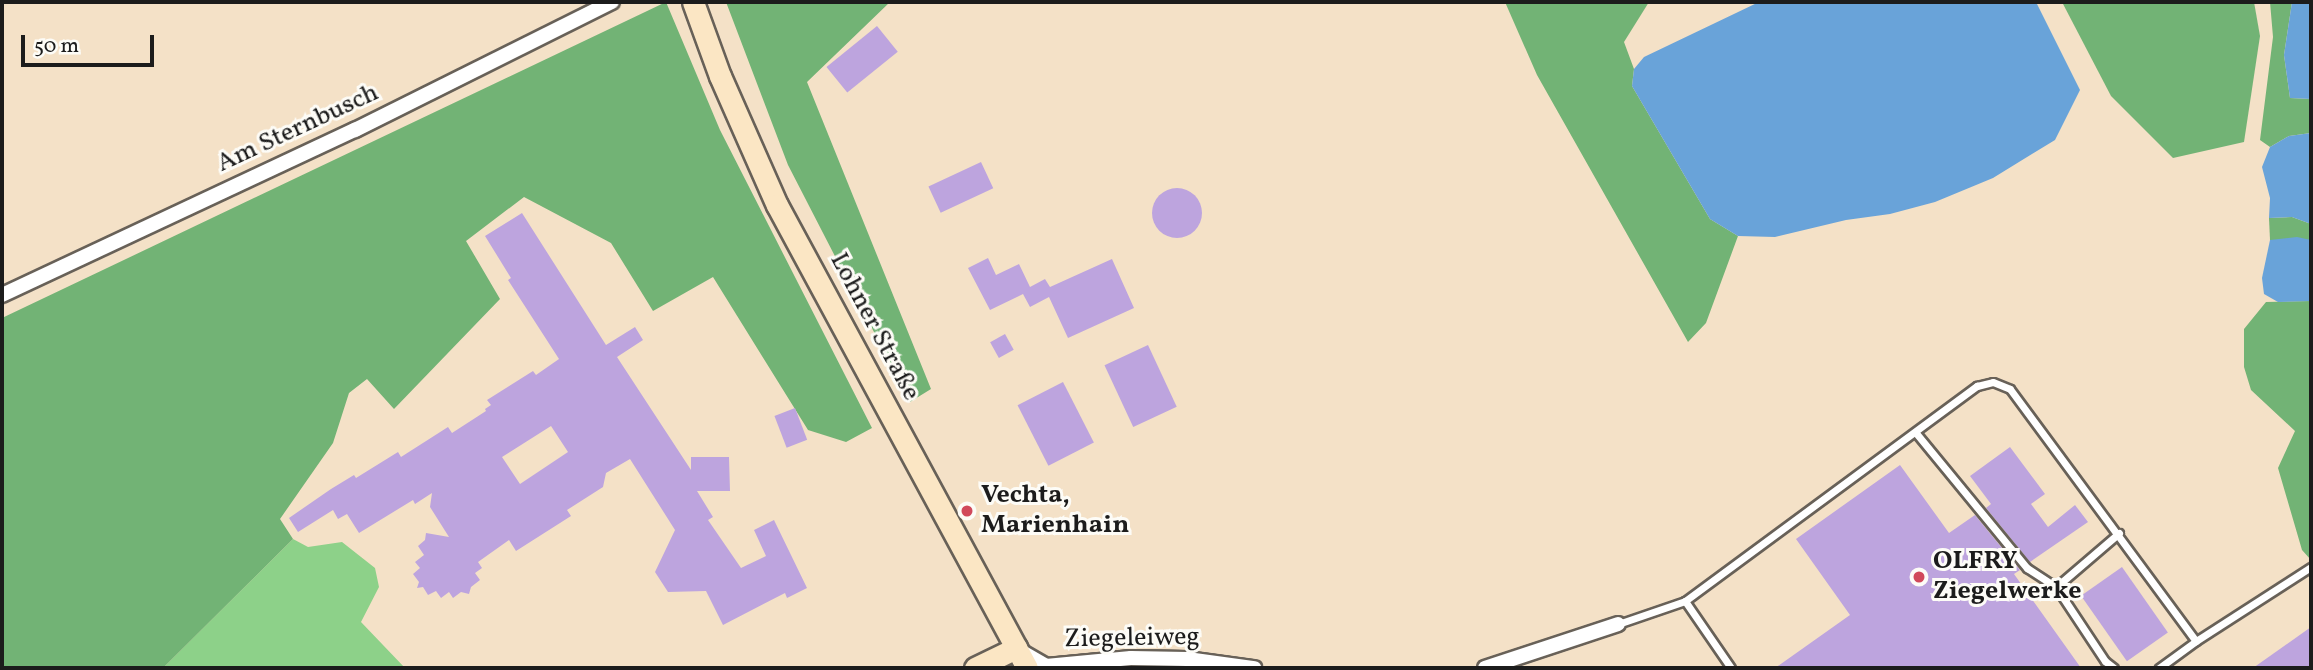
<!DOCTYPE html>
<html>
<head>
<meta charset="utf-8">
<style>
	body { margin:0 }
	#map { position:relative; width:2313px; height:670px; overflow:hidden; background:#f4e1c7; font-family:Vollkorn,serif }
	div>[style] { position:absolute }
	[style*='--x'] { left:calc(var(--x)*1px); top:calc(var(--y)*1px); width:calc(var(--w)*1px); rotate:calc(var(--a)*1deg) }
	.green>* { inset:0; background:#8dd189 }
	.forest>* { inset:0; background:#72b375 }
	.water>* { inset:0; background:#69a3d9 }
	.building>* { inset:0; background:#bda4de; transform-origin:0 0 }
	.round { border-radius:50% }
	.roads { filter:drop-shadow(2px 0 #686158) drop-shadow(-2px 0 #686158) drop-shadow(0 2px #686158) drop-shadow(0 -2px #686158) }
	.lane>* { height:7px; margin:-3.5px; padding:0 3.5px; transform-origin:3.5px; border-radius:3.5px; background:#fff }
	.street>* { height:14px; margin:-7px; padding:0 7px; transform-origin:7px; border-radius:7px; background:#fff }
	.secondary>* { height:21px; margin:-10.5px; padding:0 10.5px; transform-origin:10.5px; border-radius:10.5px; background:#fbe6c4 }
	.dots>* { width:19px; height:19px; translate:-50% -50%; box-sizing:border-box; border:4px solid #fdfcf7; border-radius:50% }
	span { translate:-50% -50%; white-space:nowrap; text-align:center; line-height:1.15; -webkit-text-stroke:6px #fdfcf7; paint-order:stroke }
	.street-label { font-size:26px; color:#1c1c1c }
	.poi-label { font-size:26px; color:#1c1c1c; font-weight:700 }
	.left { translate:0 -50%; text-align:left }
	.frame { position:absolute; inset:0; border:4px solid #1c1c1c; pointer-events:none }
	.scale { position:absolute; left:21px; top:35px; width:133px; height:32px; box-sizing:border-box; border:4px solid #1c1c1c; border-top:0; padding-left:9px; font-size:21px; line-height:24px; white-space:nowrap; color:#1c1c1c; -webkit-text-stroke:5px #fdfcf7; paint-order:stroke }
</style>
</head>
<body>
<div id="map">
	<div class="green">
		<i style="clip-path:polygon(293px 539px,308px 547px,342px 542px,375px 568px,379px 587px,361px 622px,405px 668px,163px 668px)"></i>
	</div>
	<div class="forest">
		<i style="clip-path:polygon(666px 2px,720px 130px,872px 428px,846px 442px,808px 430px,713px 277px,653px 311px,611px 243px,524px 197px,466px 241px,500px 299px,394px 409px,367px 379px,349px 393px,333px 443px,280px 519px,293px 539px,163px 668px,2px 668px,2px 318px)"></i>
		<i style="clip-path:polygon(726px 2px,890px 2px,807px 82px,931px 389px,910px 402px,788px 165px)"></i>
		<i style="clip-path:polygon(1505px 2px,1649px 2px,1624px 42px,1634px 69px,1632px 86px,1710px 219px,1738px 236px,1706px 323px,1688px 342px,1537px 75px)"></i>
		<i style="clip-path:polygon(2062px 2px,2254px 2px,2260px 36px,2244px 142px,2173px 158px,2111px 96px)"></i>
		<i style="clip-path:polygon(2270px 2px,2292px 2px,2284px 55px,2290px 98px,2311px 99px,2311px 133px,2289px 136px,2270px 147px,2260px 140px,2273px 37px)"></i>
		<i style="clip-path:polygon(2292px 217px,2311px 224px,2311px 240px,2270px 240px,2269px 218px)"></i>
		<i style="clip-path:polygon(2311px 301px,2311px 560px,2302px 550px,2278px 468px,2295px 431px,2251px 390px,2244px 367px,2244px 329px,2266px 302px)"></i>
	</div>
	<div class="water">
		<i style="clip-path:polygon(1759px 2px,2036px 2px,2080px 90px,2055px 140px,1993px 178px,1935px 202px,1890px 214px,1846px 220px,1775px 237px,1738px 236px,1710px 219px,1632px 86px,1634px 69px,1644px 57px)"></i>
		<i style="clip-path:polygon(2292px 2px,2311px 2px,2311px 99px,2290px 98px,2284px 55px)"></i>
		<i style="clip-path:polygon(2311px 133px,2311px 224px,2292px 217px,2269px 218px,2270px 198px,2262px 167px,2270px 147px,2289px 136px)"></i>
		<i style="clip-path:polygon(2297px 237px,2311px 240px,2311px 301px,2278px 302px,2264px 294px,2262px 278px,2270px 240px)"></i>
	</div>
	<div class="building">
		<i style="left:877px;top:26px;width:33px;height:65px;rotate:51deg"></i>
		<i style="left:981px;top:162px;width:29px;height:58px;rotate:65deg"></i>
		<i class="round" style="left:1152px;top:188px;width:50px;height:50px"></i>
		<i style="clip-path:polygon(evenodd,522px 213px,606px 345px,635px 327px,643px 340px,617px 357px,691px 470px,691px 457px,729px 457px,730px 491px,697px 491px,713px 517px,708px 520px,741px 568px,766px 556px,754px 530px,774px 520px,807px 588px,787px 598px,785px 593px,723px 625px,706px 591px,668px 592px,655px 572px,675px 530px,630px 459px,606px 473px,603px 487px,567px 510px,571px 516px,516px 551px,509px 540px,478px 562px,482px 568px,475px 573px,480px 580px,471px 587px,469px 594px,461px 592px,453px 598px,449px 592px,441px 598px,436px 591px,428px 595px,423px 587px,417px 588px,419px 582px,413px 574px,420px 568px,415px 562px,424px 555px,418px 546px,425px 540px,426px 533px,449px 537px,430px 507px,432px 493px,415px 504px,413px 500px,359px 533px,347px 514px,338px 519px,333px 510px,298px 532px,289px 518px,331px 489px,354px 475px,356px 478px,398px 452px,401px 457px,448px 427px,452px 433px,486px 411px,485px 409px,491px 405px,487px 400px,533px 371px,536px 375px,559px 359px,508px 280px,511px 278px,485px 236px,522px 213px,551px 426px,568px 452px,520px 484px,502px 457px,551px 426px)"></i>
		<i style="clip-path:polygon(988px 258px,996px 275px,1019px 264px,1030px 287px,1045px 279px,1050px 287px,1112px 259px,1134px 308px,1068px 338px,1049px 297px,1030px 307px,1023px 294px,990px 310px,968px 268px)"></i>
		<i style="left:1005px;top:334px;width:18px;height:17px;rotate:61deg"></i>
		<i style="left:1148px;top:345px;width:68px;height:48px;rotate:65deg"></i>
		<i style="left:1063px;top:382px;width:68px;height:51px;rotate:63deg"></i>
		<i style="left:795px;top:408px;width:34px;height:22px;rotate:69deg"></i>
		<i style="clip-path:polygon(2010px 447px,2045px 494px,2031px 504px,2048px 527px,2075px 505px,2088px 522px,2030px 562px,1986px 508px,1991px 504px,1970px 476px)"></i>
		<i style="clip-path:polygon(1900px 465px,1949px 533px,1975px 515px,2020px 570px,2014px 574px,2081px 668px,1775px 668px,1850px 615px,1796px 539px)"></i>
		<i style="left:2122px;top:567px;width:80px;height:50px;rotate:55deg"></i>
		<i style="clip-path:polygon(2311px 627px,2311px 668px,2253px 668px)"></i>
	</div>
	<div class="roads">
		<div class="lane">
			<i style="--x:1916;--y:433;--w:175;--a:50.6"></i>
			<i style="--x:2027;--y:568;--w:35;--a:33"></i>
			<i style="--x:2056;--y:587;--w:89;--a:56.5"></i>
			<i style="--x:2105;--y:661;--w:11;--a:38"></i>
			<i style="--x:2056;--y:587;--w:83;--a:-40.6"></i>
			<i style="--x:1685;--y:601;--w:363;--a:-36.4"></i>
			<i style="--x:1977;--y:386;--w:16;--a:-14"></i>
			<i style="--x:1993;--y:382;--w:18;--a:22"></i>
			<i style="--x:2010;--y:389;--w:313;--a:53.6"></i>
			<i style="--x:2196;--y:641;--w:46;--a:143.9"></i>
			<i style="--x:1618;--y:624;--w:71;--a:-18.9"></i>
			<i style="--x:1685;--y:601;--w:81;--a:55.5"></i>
			<i style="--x:2196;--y:641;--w:137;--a:-32.8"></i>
		</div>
		<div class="street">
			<i style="--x:2;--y:295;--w:390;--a:-25.1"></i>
			<i style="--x:355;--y:130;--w:287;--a:-26.5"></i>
			<i style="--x:1017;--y:649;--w:34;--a:30"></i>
			<i style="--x:1046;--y:666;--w:85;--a:-5.4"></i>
			<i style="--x:1131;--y:658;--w:56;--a:1"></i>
			<i style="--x:1187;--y:659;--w:68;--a:7.7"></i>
			<i style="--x:1485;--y:668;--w:140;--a:-18.3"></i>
		</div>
		<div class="secondary">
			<i style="--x:693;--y:2;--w:79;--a:70"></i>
			<i style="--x:720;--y:76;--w:141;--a:66.2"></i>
			<i style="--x:777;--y:205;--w:526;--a:61.63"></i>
			<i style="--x:975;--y:668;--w:46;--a:-26"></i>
		</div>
	</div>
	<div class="dots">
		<i style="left:967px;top:511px;background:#d1495b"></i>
		<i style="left:1919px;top:577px;background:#d1495b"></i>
	</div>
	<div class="street-label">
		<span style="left:298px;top:129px;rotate:-25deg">Am Sternbusch</span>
		<span style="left:874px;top:327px;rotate:62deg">Lohner Straße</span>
		<span style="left:1132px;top:639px;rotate:-1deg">Ziegeleiweg</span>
	</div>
	<div class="poi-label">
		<span class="left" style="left:981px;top:511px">Vechta,<br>Marienhain</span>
		<span class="left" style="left:1933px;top:577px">OLFRY<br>Ziegelwerke</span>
	</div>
	<div class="frame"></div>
	<div class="scale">50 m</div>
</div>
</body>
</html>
